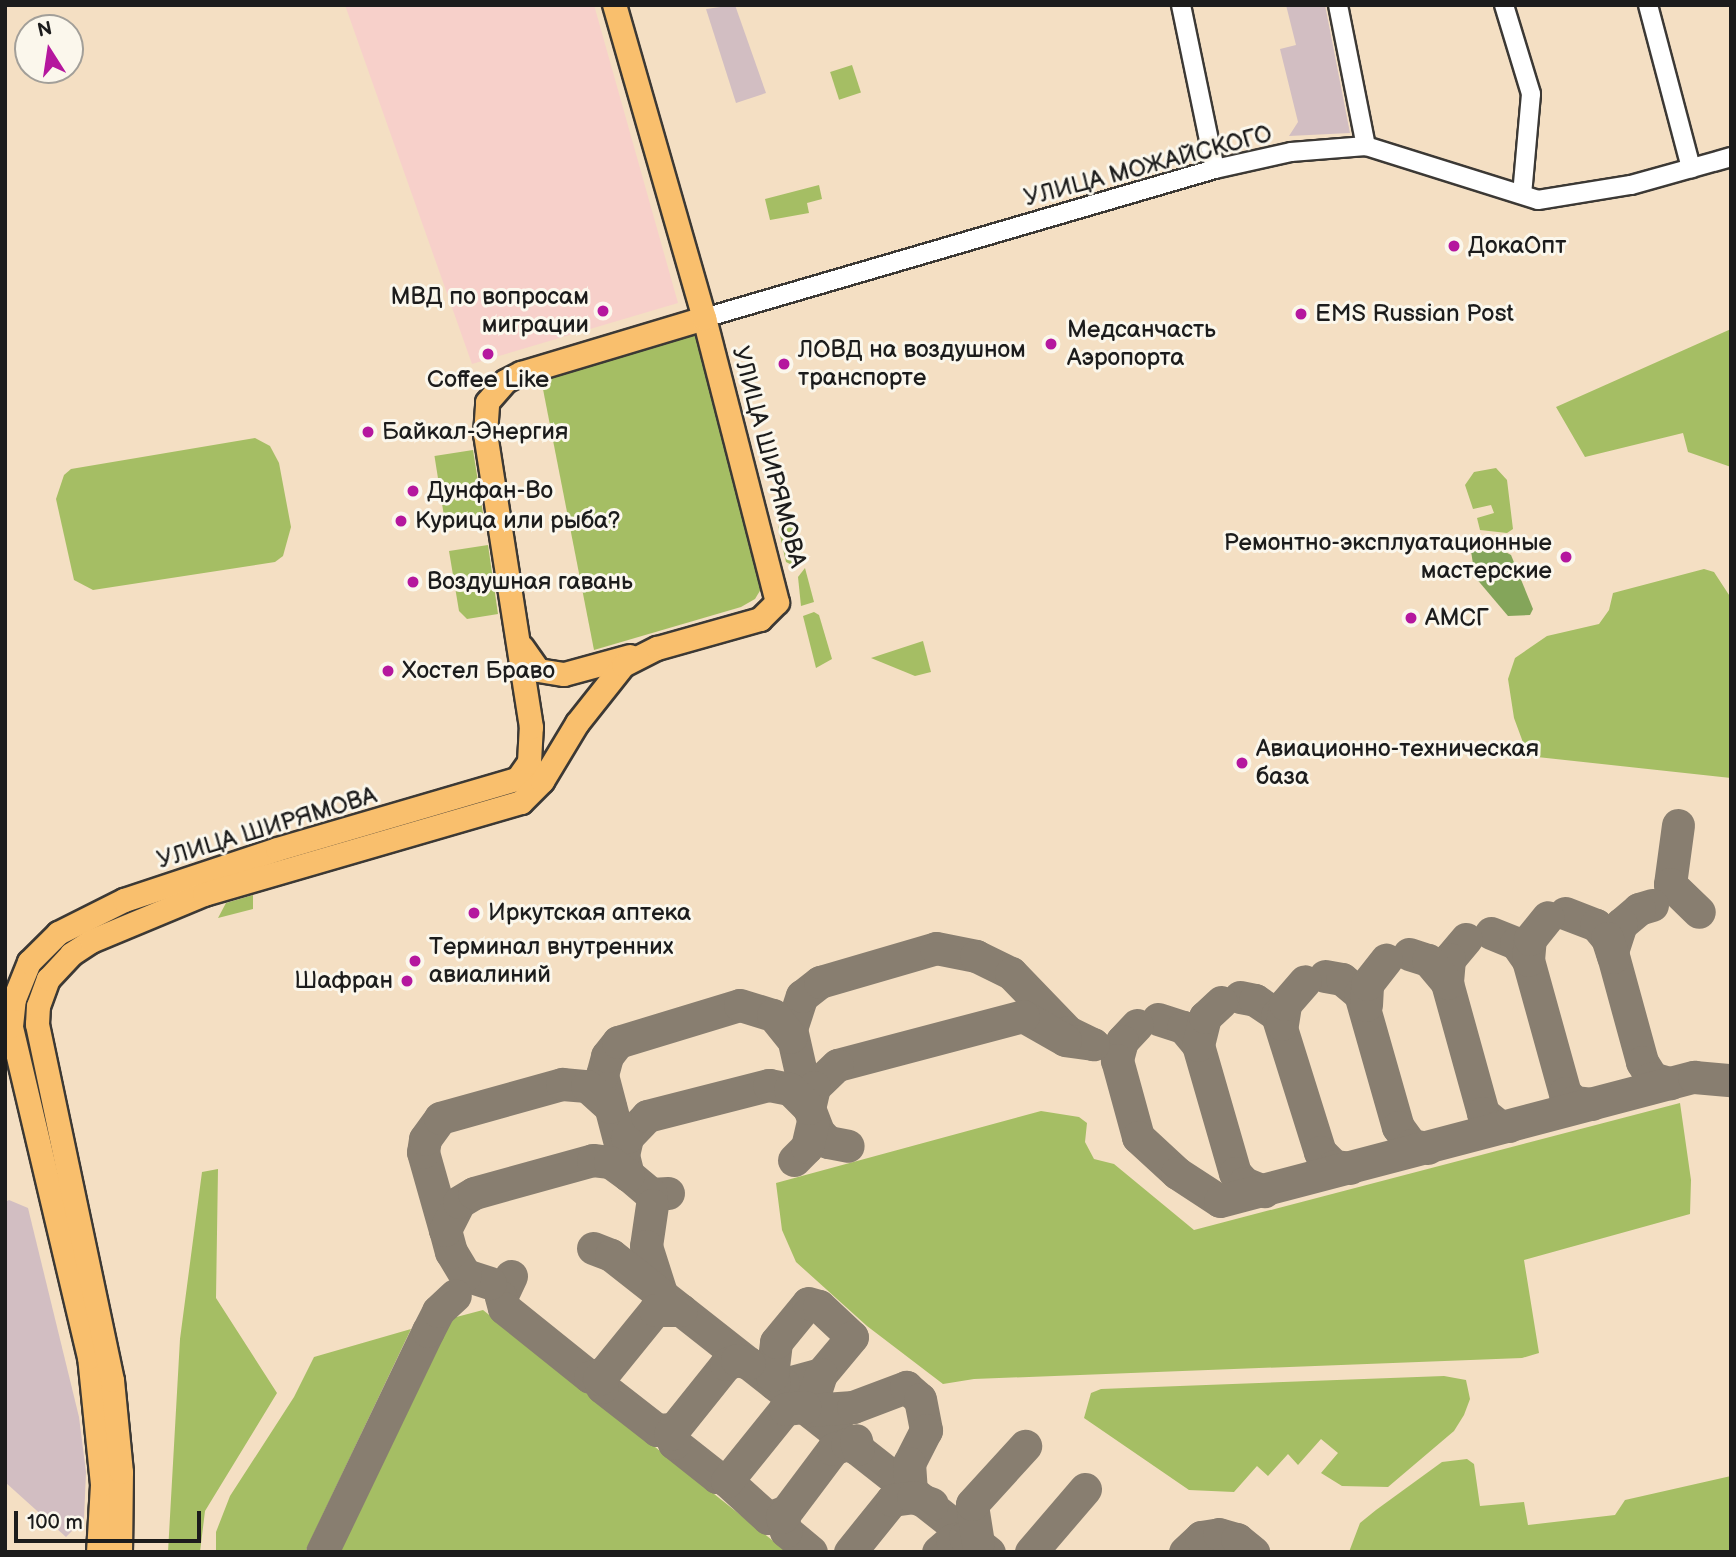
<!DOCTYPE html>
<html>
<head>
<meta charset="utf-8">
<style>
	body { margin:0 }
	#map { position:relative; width:1736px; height:1557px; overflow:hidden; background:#f4dfc3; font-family:"Balsamiq Sans",sans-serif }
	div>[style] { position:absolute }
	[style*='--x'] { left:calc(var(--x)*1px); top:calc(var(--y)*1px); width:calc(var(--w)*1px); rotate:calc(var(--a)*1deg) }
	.built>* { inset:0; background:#f7d0ca }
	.industrial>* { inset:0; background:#d2bec2 }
	.green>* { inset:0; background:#a5be64; transform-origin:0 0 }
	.forest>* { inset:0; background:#84a55a }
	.taxiway>* { height:33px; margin:-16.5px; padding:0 16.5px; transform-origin:16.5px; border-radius:16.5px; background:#887e70 }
	.roads { filter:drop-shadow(2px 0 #3c3935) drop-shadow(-2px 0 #3c3935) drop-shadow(0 2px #3c3935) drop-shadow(0 -2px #3c3935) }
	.minor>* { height:18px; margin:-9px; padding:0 9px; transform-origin:9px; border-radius:9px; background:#fff }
	.major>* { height:23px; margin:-11.5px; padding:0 11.5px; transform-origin:11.5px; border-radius:11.5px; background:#f9bf6d }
	.dots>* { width:19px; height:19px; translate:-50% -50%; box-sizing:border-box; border:4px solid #fbf7ec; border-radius:50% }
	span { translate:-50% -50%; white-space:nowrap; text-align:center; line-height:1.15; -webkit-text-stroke:6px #fbf7ec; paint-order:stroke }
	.street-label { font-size:24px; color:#1c1c1c }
	.poi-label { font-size:24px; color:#1c1c1c }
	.left { translate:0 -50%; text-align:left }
	.right { translate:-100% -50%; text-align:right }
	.frame { position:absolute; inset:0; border:7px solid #1c1c1c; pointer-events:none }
	.north { position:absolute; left:14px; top:14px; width:70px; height:70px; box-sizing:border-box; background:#fbf7ec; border:2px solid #a29f99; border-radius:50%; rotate:348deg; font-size:19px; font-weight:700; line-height:28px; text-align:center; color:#1c1c1c }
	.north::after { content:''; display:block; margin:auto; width:24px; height:32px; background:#b5179e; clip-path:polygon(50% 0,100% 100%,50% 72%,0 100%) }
	.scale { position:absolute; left:14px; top:1511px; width:187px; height:32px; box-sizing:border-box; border:4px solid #1c1c1c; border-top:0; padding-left:9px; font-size:21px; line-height:24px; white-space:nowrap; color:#1c1c1c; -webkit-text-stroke:5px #fbf7ec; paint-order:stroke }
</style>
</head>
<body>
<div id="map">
	<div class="built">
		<i style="clip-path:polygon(345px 5px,594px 5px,678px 303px,472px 364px)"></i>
	</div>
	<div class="industrial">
		<i style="clip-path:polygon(735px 5px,766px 93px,736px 103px,706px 9px)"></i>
		<i style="clip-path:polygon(1286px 5px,1325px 5px,1350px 133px,1289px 136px,1298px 122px,1280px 49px,1296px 45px)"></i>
		<i style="clip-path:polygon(9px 1200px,28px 1208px,79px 1417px,86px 1472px,84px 1519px,66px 1537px,5px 1482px,5px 1202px)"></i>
	</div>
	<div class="green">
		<i style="left:852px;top:65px;width:29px;height:23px;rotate:72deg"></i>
		<i style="clip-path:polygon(819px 185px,822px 199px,807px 203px,809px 213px,770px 220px,765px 199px)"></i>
		<i style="clip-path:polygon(1731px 329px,1731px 467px,1688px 452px,1683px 433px,1585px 457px,1556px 407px)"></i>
		<i style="clip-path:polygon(699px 330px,767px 579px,755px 599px,741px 607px,594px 650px,541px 379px)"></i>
		<i style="clip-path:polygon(255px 438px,270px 446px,279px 463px,291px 527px,283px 556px,275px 562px,93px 590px,74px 580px,56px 499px,64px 475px,71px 469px)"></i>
		<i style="left:473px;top:450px;width:66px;height:39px;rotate:81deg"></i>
		<i style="clip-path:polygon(1496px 468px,1507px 480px,1513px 529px,1507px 533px,1480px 530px,1477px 518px,1494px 513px,1491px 505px,1473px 509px,1465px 485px,1474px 472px)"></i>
		<i style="clip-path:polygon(786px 521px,795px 525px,802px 555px,794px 566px,786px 562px,778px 527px)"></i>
		<i style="clip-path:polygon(488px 545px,498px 614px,467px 619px,459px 611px,449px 551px)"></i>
		<i style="clip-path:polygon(805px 568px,814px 602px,801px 606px,798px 577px)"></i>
		<i style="clip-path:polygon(1704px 569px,1714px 572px,1731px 598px,1731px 778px,1528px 756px,1514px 718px,1508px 679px,1515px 658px,1547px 636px,1599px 624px,1609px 610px,1613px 593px)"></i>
		<i style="clip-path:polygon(814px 612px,819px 615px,832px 659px,816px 668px,803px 616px)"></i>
		<i style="clip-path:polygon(923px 641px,931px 672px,915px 676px,871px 658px)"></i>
		<i style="clip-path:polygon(253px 895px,253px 909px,218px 918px,226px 903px)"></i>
		<i style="clip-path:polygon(1680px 1103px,1691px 1180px,1690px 1214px,1524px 1260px,1539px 1353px,1522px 1358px,974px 1379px,943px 1384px,867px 1326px,796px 1262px,782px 1230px,776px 1183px,1041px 1111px,1079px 1117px,1087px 1123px,1085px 1142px,1094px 1159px,1114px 1164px,1194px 1230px)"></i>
		<i style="clip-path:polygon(218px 1169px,216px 1298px,277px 1393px,205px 1511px,200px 1552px,168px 1552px,180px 1339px,202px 1172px)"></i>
		<i style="clip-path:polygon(483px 1310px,787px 1552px,338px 1552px,445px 1320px)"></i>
		<i style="clip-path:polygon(411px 1329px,305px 1552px,216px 1552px,216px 1532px,230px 1496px,294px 1397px,314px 1357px)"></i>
		<i style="clip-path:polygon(1444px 1376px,1466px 1380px,1470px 1399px,1464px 1415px,1454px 1431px,1388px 1487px,1342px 1486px,1321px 1473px,1338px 1453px,1321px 1439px,1298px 1465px,1288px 1454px,1268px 1476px,1257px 1466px,1234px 1492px,1189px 1490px,1084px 1418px,1091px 1393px,1101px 1389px)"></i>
		<i style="clip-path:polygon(1467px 1459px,1474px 1464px,1480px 1506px,1524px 1502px,1528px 1525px,1615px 1515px,1625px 1500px,1731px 1476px,1731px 1552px,1349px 1552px,1360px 1523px,1376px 1510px,1442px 1462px)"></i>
	</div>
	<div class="forest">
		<i style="clip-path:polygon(1489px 543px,1511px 555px,1533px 609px,1530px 615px,1508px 616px,1475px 577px,1471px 551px,1478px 544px)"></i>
	</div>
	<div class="taxiway">
		<i style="--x:1678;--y:825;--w:60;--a:97.7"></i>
		<i style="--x:1670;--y:884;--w:40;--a:44"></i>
		<i style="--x:1652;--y:905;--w:14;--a:163"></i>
		<i style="--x:1639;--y:909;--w:23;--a:140"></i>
		<i style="--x:1621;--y:924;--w:29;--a:108"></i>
		<i style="--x:1612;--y:952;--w:114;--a:74.7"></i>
		<i style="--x:1642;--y:1062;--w:19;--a:58"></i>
		<i style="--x:1652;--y:1078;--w:19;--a:16"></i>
		<i style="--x:1565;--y:913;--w:33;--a:21"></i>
		<i style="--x:1596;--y:925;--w:17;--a:50"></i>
		<i style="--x:1607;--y:938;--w:20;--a:72"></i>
		<i style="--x:1491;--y:933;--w:27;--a:22"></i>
		<i style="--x:1516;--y:943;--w:21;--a:55"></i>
		<i style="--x:1528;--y:960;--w:138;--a:74.5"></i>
		<i style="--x:1565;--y:1093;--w:13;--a:45"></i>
		<i style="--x:1574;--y:1102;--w:18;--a:6"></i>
		<i style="--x:1466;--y:939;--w:26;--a:130"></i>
		<i style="--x:1449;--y:959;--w:24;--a:95"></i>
		<i style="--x:1447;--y:983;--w:135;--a:74.5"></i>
		<i style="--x:1483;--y:1113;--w:21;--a:39"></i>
		<i style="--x:1499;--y:1126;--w:10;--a:0"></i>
		<i style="--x:1409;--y:954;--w:20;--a:18"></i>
		<i style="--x:1428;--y:960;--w:30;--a:50"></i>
		<i style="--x:1528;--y:960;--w:21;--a:-85"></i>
		<i style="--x:1530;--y:939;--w:28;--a:-51"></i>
		<i style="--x:1325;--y:976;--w:17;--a:10"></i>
		<i style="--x:1342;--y:979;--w:23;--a:40"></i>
		<i style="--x:1360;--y:994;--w:138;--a:74.1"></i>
		<i style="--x:1398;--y:1127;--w:22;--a:54"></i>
		<i style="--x:1411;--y:1145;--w:17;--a:10"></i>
		<i style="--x:1240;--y:997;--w:15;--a:11"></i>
		<i style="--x:1255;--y:1000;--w:27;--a:34"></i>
		<i style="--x:1277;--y:1015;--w:144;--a:72.6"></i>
		<i style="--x:1320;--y:1152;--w:20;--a:45"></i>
		<i style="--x:1334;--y:1166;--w:16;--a:7"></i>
		<i style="--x:1366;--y:1005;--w:21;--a:-87"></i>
		<i style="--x:1367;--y:984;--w:31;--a:-52"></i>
		<i style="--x:1158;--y:1019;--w:26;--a:18"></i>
		<i style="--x:1183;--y:1027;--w:23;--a:50"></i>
		<i style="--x:1198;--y:1045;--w:133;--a:73.9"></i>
		<i style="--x:1235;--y:1173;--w:13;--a:48"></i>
		<i style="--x:1244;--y:1183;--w:22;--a:22"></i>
		<i style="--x:1282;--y:1024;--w:20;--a:-81"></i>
		<i style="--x:1285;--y:1004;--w:30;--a:-49"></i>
		<i style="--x:1137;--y:1025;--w:22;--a:133"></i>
		<i style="--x:1122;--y:1041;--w:20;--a:105"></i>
		<i style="--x:1117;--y:1060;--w:80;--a:74.7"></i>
		<i style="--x:1138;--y:1137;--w:53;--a:42.7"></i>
		<i style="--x:1177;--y:1173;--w:51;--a:33.1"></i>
		<i style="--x:1220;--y:1201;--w:490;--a:-14.7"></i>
		<i style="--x:1694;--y:1077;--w:37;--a:5"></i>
		<i style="--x:1198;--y:1045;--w:29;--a:-76"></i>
		<i style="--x:1205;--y:1017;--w:22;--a:-43"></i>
		<i style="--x:809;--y:1108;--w:81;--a:-102.8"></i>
		<i style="--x:791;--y:1029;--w:35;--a:-72"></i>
		<i style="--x:802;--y:996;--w:23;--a:-38"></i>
		<i style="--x:820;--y:982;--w:121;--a:-16.3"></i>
		<i style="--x:936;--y:948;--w:41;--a:11.3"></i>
		<i style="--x:976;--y:956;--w:39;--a:26"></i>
		<i style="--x:1011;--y:973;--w:82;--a:46"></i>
		<i style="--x:1068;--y:1032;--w:28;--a:26"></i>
		<i style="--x:1093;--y:1044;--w:28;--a:-172"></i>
		<i style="--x:1065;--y:1040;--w:48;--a:-150.3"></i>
		<i style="--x:1023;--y:1016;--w:192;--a:165.2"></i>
		<i style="--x:837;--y:1065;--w:32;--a:136"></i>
		<i style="--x:814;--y:1087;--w:22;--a:103"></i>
		<i style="--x:809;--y:1108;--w:26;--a:69"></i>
		<i style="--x:818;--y:1132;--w:14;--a:45"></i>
		<i style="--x:828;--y:1142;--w:20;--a:11"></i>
		<i style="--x:623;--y:1155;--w:83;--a:-104.7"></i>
		<i style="--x:602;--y:1075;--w:20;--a:-75"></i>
		<i style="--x:607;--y:1056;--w:18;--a:-52"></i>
		<i style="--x:618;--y:1042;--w:127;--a:-16.9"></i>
		<i style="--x:740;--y:1005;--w:34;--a:17"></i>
		<i style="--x:773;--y:1015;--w:28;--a:51"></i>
		<i style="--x:794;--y:1160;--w:18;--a:-45"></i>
		<i style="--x:807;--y:1147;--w:27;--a:-77"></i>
		<i style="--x:668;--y:1193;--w:17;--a:177"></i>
		<i style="--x:651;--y:1194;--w:30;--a:-140"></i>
		<i style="--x:628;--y:1175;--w:21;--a:-104"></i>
		<i style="--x:623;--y:1155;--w:18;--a:-77"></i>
		<i style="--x:627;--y:1137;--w:29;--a:-46"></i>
		<i style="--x:647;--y:1116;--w:126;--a:-14.3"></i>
		<i style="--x:769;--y:1085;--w:21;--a:11"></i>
		<i style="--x:790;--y:1089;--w:27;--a:45"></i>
		<i style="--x:652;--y:1205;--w:41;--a:98.3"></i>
		<i style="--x:646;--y:1246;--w:52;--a:72.3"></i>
		<i style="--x:445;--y:1230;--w:81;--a:-105.8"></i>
		<i style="--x:423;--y:1152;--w:13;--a:-81"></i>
		<i style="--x:425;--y:1139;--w:26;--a:-54"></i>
		<i style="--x:440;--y:1118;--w:127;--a:-15.6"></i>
		<i style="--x:562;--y:1084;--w:25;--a:5"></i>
		<i style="--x:587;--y:1086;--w:31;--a:42"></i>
		<i style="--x:593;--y:1248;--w:19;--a:21"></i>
		<i style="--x:611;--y:1255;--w:481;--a:38.2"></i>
		<i style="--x:511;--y:1276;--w:23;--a:115"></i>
		<i style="--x:501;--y:1297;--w:11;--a:75"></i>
		<i style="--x:504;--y:1308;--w:110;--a:38.7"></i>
		<i style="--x:590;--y:1377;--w:10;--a:-17"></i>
		<i style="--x:490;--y:1283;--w:26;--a:-162"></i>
		<i style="--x:465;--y:1275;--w:27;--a:-121"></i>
		<i style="--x:451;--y:1252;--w:23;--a:-105"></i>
		<i style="--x:445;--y:1230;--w:31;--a:-63"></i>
		<i style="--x:459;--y:1202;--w:17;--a:-31"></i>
		<i style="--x:474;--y:1193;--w:123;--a:-15.5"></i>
		<i style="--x:593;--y:1160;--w:17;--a:7"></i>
		<i style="--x:610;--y:1162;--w:22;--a:36"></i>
		<i style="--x:821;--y:1374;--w:39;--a:165"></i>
		<i style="--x:783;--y:1384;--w:9;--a:-174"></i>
		<i style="--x:774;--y:1383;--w:8;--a:-104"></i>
		<i style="--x:772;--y:1375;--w:33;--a:-83"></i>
		<i style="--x:776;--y:1342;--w:50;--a:-50.6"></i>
		<i style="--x:808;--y:1303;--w:11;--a:15"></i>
		<i style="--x:819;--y:1306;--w:45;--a:43.2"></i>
		<i style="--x:852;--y:1337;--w:48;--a:130"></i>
		<i style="--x:821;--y:1374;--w:38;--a:108"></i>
		<i style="--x:809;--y:1410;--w:44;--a:-3.9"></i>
		<i style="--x:853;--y:1407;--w:57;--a:-20.7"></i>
		<i style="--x:906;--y:1387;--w:18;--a:41"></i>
		<i style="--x:920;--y:1399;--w:32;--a:79"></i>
		<i style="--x:926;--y:1430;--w:37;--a:117"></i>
		<i style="--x:909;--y:1463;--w:27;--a:86"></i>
		<i style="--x:672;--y:1429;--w:15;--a:176"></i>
		<i style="--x:657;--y:1430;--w:70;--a:-142"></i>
		<i style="--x:602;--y:1387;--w:9;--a:-111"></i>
		<i style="--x:599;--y:1379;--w:89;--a:-50.9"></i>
		<i style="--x:655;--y:1310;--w:26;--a:0"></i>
		<i style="--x:728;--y:1478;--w:11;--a:-175"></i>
		<i style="--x:717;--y:1477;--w:55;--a:-141.7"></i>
		<i style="--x:674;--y:1443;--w:10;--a:-114"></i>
		<i style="--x:670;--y:1434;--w:90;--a:-51.3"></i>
		<i style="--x:726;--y:1364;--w:12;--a:-20"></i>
		<i style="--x:737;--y:1360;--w:12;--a:14"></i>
		<i style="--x:784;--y:1512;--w:17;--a:159"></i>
		<i style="--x:768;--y:1518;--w:55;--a:-137.9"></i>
		<i style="--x:727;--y:1481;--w:92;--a:-51.1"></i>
		<i style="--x:785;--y:1409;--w:20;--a:-6"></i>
		<i style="--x:322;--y:1552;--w:245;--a:-64.4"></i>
		<i style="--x:428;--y:1331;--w:22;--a:-63"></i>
		<i style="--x:438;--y:1311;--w:23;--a:-43"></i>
		<i style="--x:811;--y:1552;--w:33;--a:-140"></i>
		<i style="--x:786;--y:1531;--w:15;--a:-106"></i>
		<i style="--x:782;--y:1517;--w:85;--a:-53.1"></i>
		<i style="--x:833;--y:1449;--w:15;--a:-20"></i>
		<i style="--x:847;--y:1444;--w:12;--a:24"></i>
		<i style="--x:858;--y:1449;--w:9;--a:-103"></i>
		<i style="--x:850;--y:1552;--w:67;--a:-51.1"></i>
		<i style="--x:892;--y:1500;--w:21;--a:-8"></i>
		<i style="--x:913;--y:1497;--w:20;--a:20"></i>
		<i style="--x:938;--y:1552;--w:18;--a:-41"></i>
		<i style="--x:952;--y:1540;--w:13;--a:-13"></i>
		<i style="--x:965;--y:1537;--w:14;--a:25"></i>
		<i style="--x:978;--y:1543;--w:39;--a:-99"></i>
		<i style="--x:972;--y:1504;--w:79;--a:-47.6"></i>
		<i style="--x:1031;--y:1552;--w:83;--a:-49.4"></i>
		<i style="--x:1185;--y:1552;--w:22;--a:-43"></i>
		<i style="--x:1201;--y:1537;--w:18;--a:-9"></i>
		<i style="--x:1219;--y:1534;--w:19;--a:16"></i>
		<i style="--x:1237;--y:1539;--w:21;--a:39"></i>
	</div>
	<div class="roads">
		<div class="minor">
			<i style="--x:1181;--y:5;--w:167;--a:78.3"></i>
			<i style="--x:1338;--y:5;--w:144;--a:78.8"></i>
			<i style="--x:1504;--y:5;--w:93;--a:73.1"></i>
			<i style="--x:1531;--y:94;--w:100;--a:95.1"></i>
			<i style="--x:1648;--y:5;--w:169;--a:75.2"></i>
			<i style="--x:704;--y:318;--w:532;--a:-16.26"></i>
			<i style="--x:1215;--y:169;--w:78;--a:-12.6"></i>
			<i style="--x:1291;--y:152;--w:75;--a:-4.6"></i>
			<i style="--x:1366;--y:146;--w:180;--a:17.4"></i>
			<i style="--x:1538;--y:200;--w:94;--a:-9.2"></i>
			<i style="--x:1631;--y:185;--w:104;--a:-15.6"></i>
		</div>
		<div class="major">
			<i style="--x:522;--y:647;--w:28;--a:55"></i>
			<i style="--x:538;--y:670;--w:26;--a:9"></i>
			<i style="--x:564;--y:674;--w:68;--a:-15.3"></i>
			<i style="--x:98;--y:1552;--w:68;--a:-86.6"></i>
			<i style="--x:102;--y:1484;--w:128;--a:-95.8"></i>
			<i style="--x:89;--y:1357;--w:340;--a:-103.3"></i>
			<i style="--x:11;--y:1026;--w:27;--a:-84"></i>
			<i style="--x:14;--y:999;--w:40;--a:-68"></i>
			<i style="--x:29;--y:962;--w:41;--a:-45"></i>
			<i style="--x:58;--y:933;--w:74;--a:-26.6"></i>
			<i style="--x:124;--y:900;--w:161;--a:-18.4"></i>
			<i style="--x:277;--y:849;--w:250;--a:-16.3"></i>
			<i style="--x:517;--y:779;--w:21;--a:-55"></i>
			<i style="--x:529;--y:762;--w:35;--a:-87"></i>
			<i style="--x:531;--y:727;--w:297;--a:-98.9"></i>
			<i style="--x:485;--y:434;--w:32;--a:-86"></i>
			<i style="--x:487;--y:402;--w:28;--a:-49"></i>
			<i style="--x:505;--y:381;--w:18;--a:-27"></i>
			<i style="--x:521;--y:373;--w:191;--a:-16.7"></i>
			<i style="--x:120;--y:1552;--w:80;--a:-89.3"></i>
			<i style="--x:121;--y:1472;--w:92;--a:-95.6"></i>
			<i style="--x:112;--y:1380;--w:364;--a:-101.9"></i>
			<i style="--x:37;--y:1024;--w:18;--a:-87"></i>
			<i style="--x:38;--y:1006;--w:29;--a:-70"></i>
			<i style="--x:48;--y:979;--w:34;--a:-47"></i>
			<i style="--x:71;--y:954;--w:24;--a:-33"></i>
			<i style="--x:91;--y:941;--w:122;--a:-22.6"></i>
			<i style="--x:204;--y:894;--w:330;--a:-16.2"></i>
			<i style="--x:521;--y:802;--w:30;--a:-45"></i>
			<i style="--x:542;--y:781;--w:68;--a:-58.9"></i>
			<i style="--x:577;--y:723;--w:74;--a:-51.6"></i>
			<i style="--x:623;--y:665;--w:38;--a:-27"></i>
			<i style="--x:657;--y:648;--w:107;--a:-15.7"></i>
			<i style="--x:760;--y:619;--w:24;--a:-45"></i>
			<i style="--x:777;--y:602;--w:293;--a:-104.4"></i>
			<i style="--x:704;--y:318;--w:326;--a:-106"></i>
		</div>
	</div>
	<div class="dots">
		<i style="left:1454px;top:246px;background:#b5179e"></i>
		<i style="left:603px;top:311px;background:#b5179e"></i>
		<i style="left:1301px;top:314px;background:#b5179e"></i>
		<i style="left:1051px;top:344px;background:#b5179e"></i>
		<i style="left:488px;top:354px;background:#b5179e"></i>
		<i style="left:784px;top:364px;background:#b5179e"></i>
		<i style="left:368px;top:432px;background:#b5179e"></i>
		<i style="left:413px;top:491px;background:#b5179e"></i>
		<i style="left:401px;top:521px;background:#b5179e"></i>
		<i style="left:1566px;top:557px;background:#b5179e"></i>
		<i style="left:413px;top:582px;background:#b5179e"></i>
		<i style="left:1411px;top:618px;background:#b5179e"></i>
		<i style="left:388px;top:671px;background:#b5179e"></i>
		<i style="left:1242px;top:763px;background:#b5179e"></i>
		<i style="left:474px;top:913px;background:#b5179e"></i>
		<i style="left:415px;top:961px;background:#b5179e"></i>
		<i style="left:407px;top:981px;background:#b5179e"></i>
	</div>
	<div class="street-label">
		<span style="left:1148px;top:166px;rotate:-15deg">УЛИЦА МОЖАЙСКОГО</span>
		<span style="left:769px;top:457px;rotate:75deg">УЛИЦА ШИРЯМОВА</span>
		<span style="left:267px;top:828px;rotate:-17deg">УЛИЦА ШИРЯМОВА</span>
	</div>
	<div class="poi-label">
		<span class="left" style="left:1468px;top:246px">ДокаОпт</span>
		<span class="right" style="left:589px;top:311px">МВД по вопросам<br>миграции</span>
		<span class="left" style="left:1315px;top:314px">EMS Russian Рost</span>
		<span class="left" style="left:1067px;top:344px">Медсанчасть<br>Аэропорта</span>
		<span class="left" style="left:798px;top:364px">ЛОВД на воздушном<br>транспорте</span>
		<span style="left:488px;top:380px">Coffee Like</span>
		<span class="left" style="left:382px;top:432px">Байкал-Энергия</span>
		<span class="left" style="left:427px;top:491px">Дунфан-Во</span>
		<span class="left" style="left:415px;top:521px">Курица или рыба?</span>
		<span class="right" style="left:1552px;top:557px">Ремонтно-эксплуатационные<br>мастерские</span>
		<span class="left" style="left:427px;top:582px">Воздушная гавань</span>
		<span class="left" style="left:1425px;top:618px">АМСГ</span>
		<span class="left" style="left:402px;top:671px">Хостел Браво</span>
		<span class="left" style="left:1256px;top:763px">Авиационно-техническая<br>база</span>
		<span class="left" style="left:488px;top:913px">Иркутская аптека</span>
		<span class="left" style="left:429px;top:961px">Терминал внутренних<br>авиалиний</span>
		<span class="right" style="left:393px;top:981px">Шафран</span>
	</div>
	<div class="frame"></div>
	<div class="north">N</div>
	<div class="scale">100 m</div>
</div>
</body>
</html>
